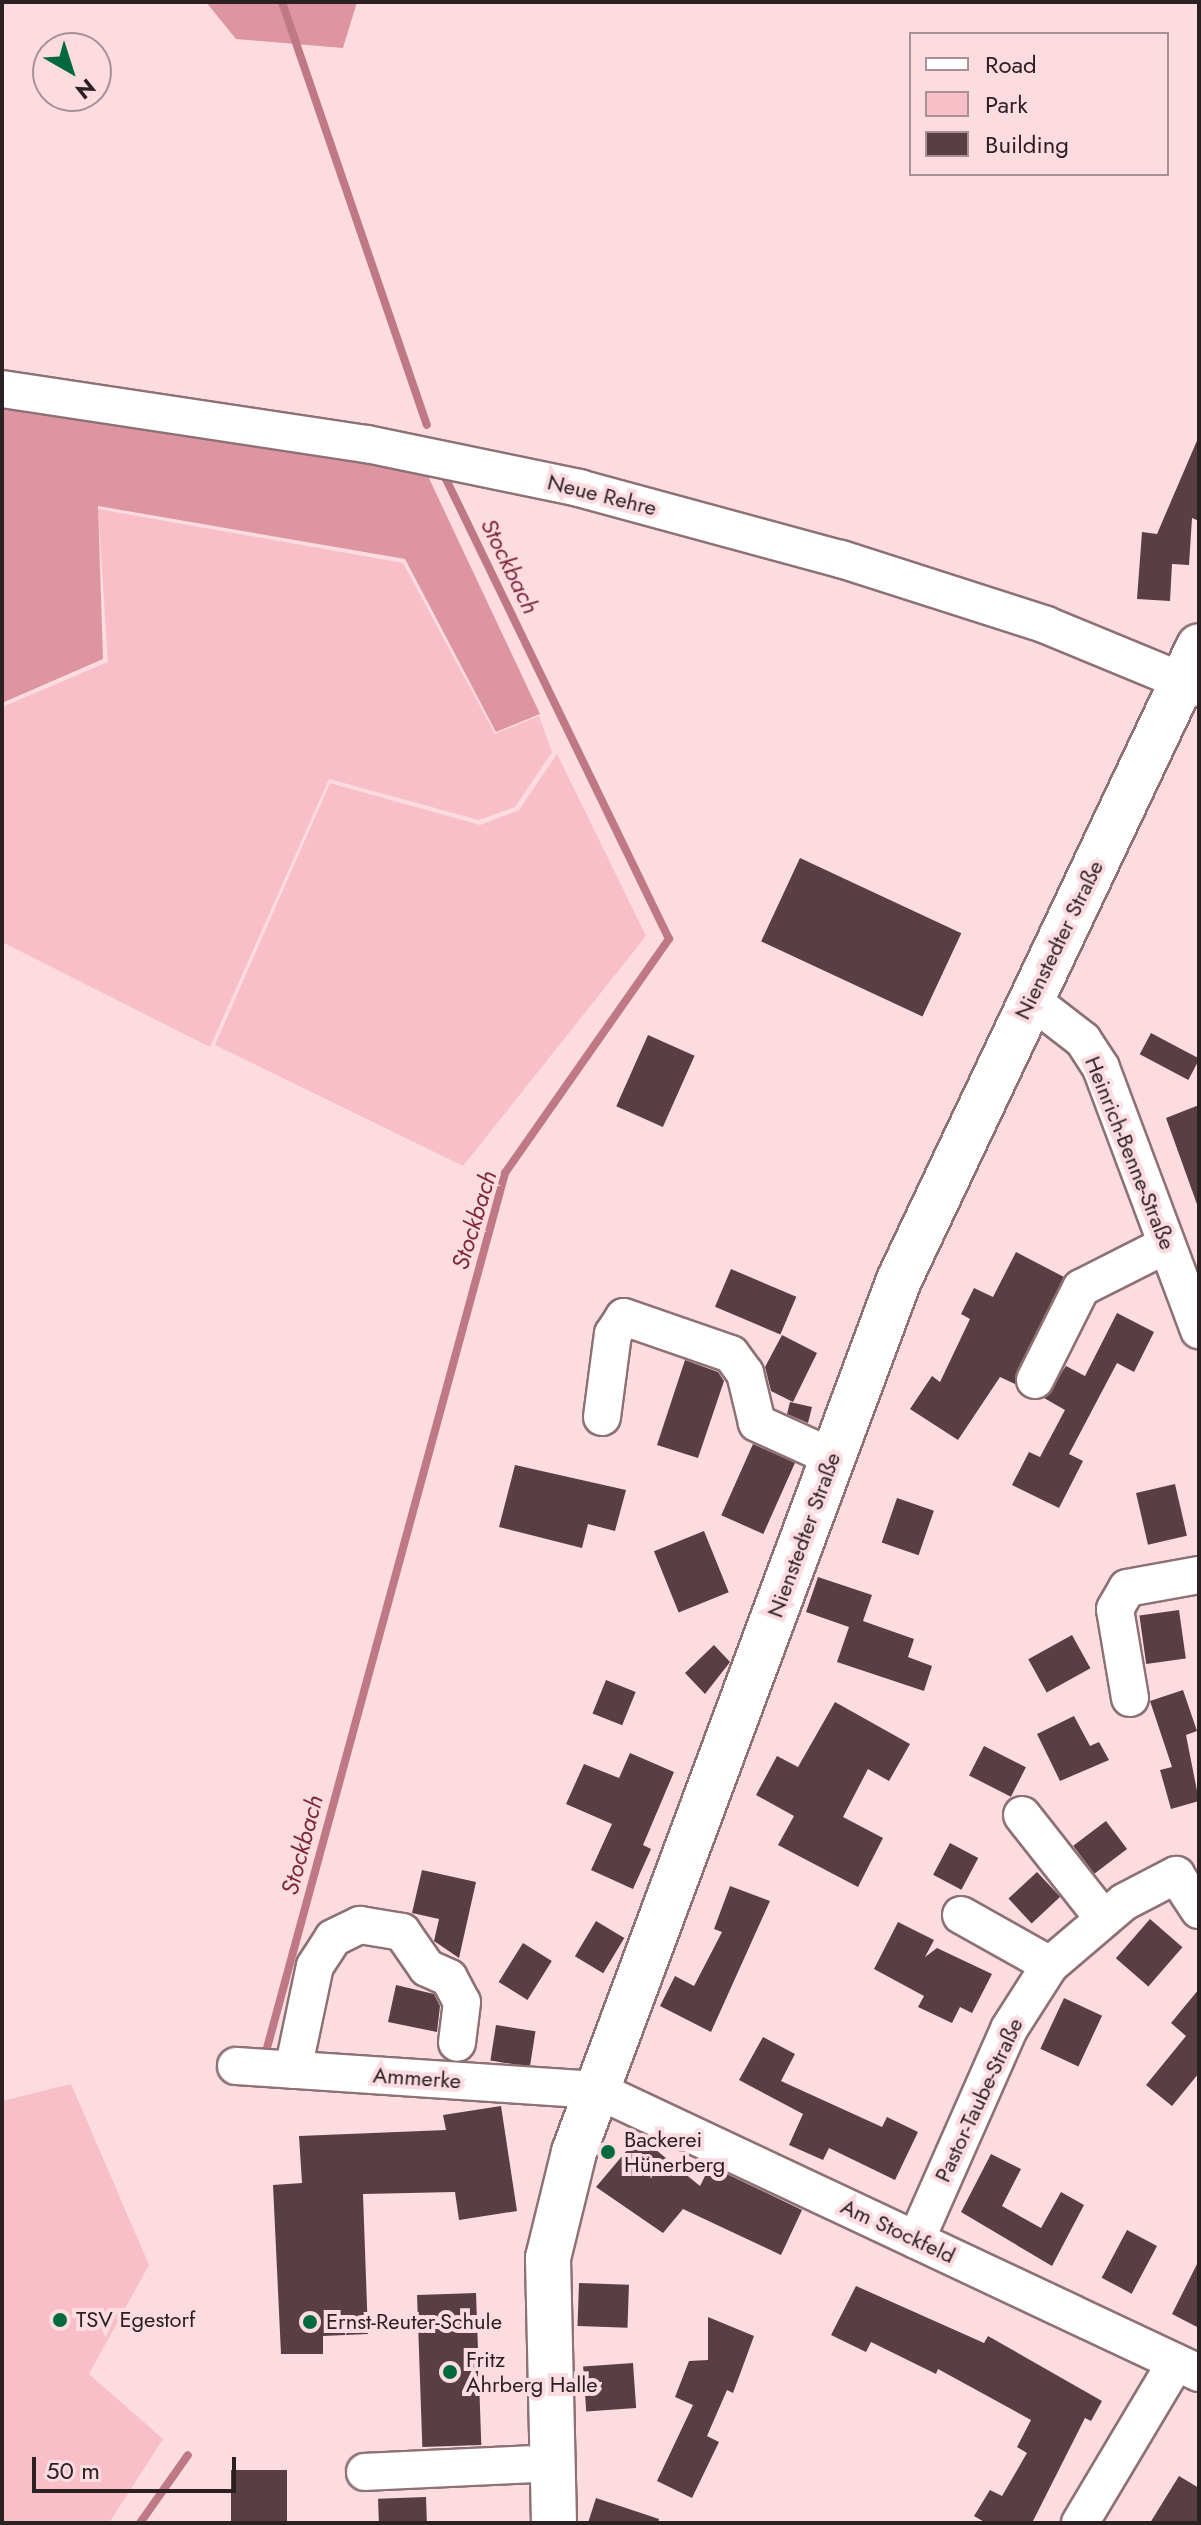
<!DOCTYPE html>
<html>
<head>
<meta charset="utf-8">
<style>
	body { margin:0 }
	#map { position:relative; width:1201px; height:2525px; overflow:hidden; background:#fcdce1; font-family:Jost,sans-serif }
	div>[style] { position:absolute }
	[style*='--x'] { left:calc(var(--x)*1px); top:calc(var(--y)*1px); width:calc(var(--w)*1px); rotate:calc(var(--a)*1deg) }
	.green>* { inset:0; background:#f8bfc9 }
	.forest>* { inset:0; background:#de95a2 }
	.stream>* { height:8px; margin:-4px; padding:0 4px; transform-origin:4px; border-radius:4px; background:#bf7986 }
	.building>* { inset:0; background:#593f44; transform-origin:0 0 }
	.roads { filter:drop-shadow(2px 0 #8d7175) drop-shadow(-2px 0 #8d7175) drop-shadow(0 2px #8d7175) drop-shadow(0 -2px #8d7175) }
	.minor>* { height:36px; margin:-18px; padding:0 18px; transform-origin:18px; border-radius:18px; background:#fff }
	.major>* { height:44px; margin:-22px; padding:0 22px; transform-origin:22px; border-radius:22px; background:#fff }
	.dots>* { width:22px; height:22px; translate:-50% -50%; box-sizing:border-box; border:4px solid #fcdce1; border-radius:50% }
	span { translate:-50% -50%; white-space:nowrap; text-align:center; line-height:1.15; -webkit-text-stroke:8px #fcdce1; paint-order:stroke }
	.street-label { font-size:22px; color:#2b2022 }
	.poi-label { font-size:22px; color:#2b2022 }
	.left { translate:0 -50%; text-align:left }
	.water-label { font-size:24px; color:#7d273f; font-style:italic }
	.frame { position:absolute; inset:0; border:4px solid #2b2022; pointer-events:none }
	.legend { position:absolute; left:909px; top:32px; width:260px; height:144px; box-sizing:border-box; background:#fcdce1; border:2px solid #a89195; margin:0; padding:10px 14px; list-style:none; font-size:24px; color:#2b2022 }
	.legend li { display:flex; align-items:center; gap:16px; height:40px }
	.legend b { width:40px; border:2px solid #a89195 }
	.north { position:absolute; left:32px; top:32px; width:80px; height:80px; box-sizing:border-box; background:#fcdce1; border:2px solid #a89195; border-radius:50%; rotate:141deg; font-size:22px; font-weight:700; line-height:32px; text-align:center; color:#2b2022 }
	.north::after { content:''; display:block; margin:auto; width:28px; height:36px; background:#00693f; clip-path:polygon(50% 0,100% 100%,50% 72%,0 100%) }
	.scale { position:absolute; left:32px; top:2457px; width:204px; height:36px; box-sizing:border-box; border:4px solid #2b2022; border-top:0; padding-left:10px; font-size:24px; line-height:28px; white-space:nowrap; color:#2b2022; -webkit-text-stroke:6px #fcdce1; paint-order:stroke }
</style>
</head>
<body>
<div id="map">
	<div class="green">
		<i style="clip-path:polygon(98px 509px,403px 563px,495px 734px,539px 716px,552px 752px,515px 807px,479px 820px,329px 779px,210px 1047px,2px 942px,2px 707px,108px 662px)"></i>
		<i style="clip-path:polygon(557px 754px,646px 936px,463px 1166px,215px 1045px,330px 783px,480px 825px,519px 810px)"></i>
		<i style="clip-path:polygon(71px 2084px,149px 2265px,89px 2374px,163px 2439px,109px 2523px,2px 2523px,2px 2101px)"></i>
	</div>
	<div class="forest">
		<i style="clip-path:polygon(206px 2px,357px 2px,343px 48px,236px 39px)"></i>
		<i style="clip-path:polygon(2px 406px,427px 474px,540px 714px,496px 732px,405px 559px,98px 506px,103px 659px,2px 703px)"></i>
	</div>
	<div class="stream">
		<i style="--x:282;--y:2;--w:447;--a:71.1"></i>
		<i style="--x:267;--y:2048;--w:907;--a:-74.78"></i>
		<i style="--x:505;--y:1173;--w:286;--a:-55"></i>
		<i style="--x:669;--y:939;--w:513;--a:-115.87"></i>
		<i style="--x:140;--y:2523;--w:83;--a:-54.8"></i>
	</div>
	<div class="building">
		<i style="clip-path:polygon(1199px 436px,1199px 521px,1192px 518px,1189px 565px,1172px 564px,1170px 601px,1137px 599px,1142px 532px,1157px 534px)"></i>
		<i style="left:800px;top:858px;width:178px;height:92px;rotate:25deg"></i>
		<i style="left:1151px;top:1033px;width:55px;height:24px;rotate:28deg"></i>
		<i style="left:648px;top:1035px;width:51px;height:78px;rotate:24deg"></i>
		<i style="clip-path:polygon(1199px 1105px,1199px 1207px,1198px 1207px,1166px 1118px)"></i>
		<i style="clip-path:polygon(1016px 1252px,1064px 1277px,1015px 1384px,1000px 1377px,958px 1440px,910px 1409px,932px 1376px,940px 1382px,970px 1319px,961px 1314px,974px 1288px,993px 1297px)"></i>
		<i style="left:731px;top:1269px;width:71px;height:41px;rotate:23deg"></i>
		<i style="clip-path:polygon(1117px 1313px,1154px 1332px,1134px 1372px,1117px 1363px,1069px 1454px,1083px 1461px,1059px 1508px,1012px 1485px,1029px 1452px,1040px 1457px,1065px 1410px,1044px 1398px,1066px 1366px,1085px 1376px)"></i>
		<i style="clip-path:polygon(782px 1335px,817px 1353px,793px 1402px,771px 1391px,765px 1367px)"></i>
		<i style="clip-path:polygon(685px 1360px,718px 1372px,724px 1381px,698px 1458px,657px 1445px)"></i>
		<i style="clip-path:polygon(790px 1402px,812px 1407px,808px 1423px,787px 1414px)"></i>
		<i style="left:753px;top:1444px;width:46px;height:78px;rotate:24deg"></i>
		<i style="clip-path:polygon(515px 1465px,626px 1490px,615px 1531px,588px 1524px,582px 1548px,499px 1527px)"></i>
		<i style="left:1175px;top:1484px;width:53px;height:40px;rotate:77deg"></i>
		<i style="left:897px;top:1498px;width:39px;height:47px;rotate:19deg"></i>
		<i style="left:704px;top:1531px;width:66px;height:54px;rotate:68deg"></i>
		<i style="clip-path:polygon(818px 1577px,872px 1595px,863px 1621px,914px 1639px,908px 1657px,932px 1666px,924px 1691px,837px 1662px,849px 1627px,806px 1612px)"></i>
		<i style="left:1179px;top:1610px;width:49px;height:40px;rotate:82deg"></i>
		<i style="left:1072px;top:1635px;width:38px;height:50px;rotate:61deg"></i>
		<i style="clip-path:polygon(714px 1645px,730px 1662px,705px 1694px,685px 1673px)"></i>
		<i style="left:606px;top:1680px;width:32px;height:36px;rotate:22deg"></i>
		<i style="clip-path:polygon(1183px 1690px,1197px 1731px,1186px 1735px,1199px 1801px,1171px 1809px,1160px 1770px,1172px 1767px,1150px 1701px)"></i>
		<i style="clip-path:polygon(835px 1702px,910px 1744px,889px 1781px,868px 1769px,843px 1817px,883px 1838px,858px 1887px,778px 1845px,794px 1816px,756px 1795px,777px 1756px,798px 1767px)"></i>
		<i style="clip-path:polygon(1074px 1716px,1090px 1746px,1099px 1742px,1109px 1760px,1060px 1781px,1037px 1734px)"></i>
		<i style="left:984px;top:1746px;width:47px;height:33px;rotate:27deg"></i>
		<i style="clip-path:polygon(630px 1753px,674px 1772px,643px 1845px,651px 1849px,633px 1889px,591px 1870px,612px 1824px,566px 1804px,584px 1764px,619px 1778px)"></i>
		<i style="left:1106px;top:1821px;width:35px;height:41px;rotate:53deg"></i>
		<i style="left:950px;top:1843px;width:32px;height:36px;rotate:28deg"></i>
		<i style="clip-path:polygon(422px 1870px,476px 1882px,459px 1958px,434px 1941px,439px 1919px,412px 1913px)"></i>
		<i style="left:1037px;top:1872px;width:34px;height:39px;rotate:47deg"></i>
		<i style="clip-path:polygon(730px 1886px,770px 1901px,711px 2032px,660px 2006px,675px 1976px,694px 1986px,722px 1932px,714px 1929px)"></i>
		<i style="left:1150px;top:1919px;width:43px;height:52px;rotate:41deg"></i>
		<i style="left:596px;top:1921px;width:33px;height:41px;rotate:31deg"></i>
		<i style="clip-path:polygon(898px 1922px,934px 1940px,925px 1957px,937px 1948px,992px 1974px,972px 2013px,960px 2007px,952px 2023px,918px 2007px,924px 1996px,874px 1969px)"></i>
		<i style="left:523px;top:1943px;width:34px;height:46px;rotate:32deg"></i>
		<i style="clip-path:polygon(396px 1985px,434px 1994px,440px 2006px,437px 2032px,388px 2022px)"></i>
		<i style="clip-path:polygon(1199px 1989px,1199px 2073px,1172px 2106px,1146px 2085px,1186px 2036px,1171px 2023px)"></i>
		<i style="left:1064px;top:1998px;width:42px;height:56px;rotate:25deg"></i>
		<i style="left:496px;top:2025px;width:40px;height:36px;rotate:9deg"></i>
		<i style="clip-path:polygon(763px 2037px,795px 2054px,781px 2081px,882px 2127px,887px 2117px,918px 2132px,895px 2180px,829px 2148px,823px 2160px,789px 2145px,803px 2114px,739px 2080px)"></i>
		<i style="clip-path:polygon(501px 2106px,517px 2211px,459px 2220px,455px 2192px,363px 2194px,368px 2334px,323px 2336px,323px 2354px,281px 2354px,273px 2185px,302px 2183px,299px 2136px,446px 2130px,443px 2115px)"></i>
		<i style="clip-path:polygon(639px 2136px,700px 2186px,710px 2166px,802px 2210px,781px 2255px,683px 2209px,663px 2233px,596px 2187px)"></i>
		<i style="clip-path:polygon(991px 2154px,1021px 2169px,1002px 2206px,1041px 2228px,1061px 2192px,1084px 2205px,1052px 2266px,961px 2212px)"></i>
		<i style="left:1127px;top:2230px;width:34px;height:54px;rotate:28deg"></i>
		<i style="clip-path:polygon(1199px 2260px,1199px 2328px,1172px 2314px)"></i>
		<i style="left:579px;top:2283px;width:50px;height:43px;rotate:2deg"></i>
		<i style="clip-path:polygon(856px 2286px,984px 2343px,988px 2336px,1102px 2401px,1091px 2421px,1085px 2418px,1032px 2523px,986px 2523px,974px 2516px,990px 2490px,1002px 2496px,1027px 2453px,1017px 2447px,1031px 2420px,938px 2369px,936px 2374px,871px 2342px,866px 2352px,831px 2335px)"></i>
		<i style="left:476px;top:2293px;width:152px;height:59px;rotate:88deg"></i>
		<i style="clip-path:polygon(708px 2317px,754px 2336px,733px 2393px,727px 2390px,707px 2436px,719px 2442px,692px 2498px,657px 2481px,693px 2405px,675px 2397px,689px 2361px,708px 2360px)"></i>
		<i style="left:633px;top:2363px;width:45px;height:50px;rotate:86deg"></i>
		<i style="left:231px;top:2470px;width:56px;height:53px"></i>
		<i style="clip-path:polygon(1179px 2476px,1199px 2488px,1199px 2523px,1150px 2523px)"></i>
		<i style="left:426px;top:2497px;width:26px;height:48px;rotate:88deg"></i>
		<i style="clip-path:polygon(596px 2498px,659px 2519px,658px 2523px,588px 2523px)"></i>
	</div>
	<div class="roads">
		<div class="minor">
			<i style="--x:2;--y:389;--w:369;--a:8.6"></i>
			<i style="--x:367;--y:444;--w:217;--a:11.7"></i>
			<i style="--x:579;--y:488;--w:271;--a:15.2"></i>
			<i style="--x:841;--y:559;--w:215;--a:17.8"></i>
			<i style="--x:1046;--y:625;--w:165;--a:22.4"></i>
			<i style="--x:1030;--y:999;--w:67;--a:37.7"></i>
			<i style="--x:1083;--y:1040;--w:33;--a:57"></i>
			<i style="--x:1101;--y:1068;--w:280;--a:69.5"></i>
			<i style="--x:1035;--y:1380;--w:103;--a:-63.4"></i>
			<i style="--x:1081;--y:1288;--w:95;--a:-26.8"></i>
			<i style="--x:602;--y:1417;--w:84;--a:-82.5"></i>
			<i style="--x:613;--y:1334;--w:20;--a:-57"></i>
			<i style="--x:624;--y:1317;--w:113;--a:19.1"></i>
			<i style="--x:731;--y:1354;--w:24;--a:54"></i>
			<i style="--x:745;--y:1373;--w:51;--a:76.5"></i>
			<i style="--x:757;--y:1423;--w:82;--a:24.4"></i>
			<i style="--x:1130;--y:1698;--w:90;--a:-99.6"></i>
			<i style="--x:1115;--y:1609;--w:24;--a:-60"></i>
			<i style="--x:1127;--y:1588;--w:73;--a:-10.2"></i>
			<i style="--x:1022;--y:1815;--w:131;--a:51.8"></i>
			<i style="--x:961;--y:1915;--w:102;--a:29.3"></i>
			<i style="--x:236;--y:2066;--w:362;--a:3.8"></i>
			<i style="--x:597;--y:2090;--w:665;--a:25.18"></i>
			<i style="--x:293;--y:2070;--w:106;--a:-78.1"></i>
			<i style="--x:315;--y:1966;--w:33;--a:-57"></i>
			<i style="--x:333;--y:1938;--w:30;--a:-26"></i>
			<i style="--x:360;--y:1925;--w:43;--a:9.5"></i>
			<i style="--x:402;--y:1932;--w:44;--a:55.2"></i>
			<i style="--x:427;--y:1968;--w:24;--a:24"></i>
			<i style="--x:449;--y:1978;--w:27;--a:62"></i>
			<i style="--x:462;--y:2002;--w:41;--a:97"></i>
			<i style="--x:916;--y:2240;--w:231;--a:-66.2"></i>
			<i style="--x:1009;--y:2029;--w:76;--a:-57.4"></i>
			<i style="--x:1050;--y:1965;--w:97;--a:-40.4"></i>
			<i style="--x:1124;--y:1902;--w:59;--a:-27.4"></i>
			<i style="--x:1176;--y:1875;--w:42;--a:56.7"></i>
			<i style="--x:365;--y:2472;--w:190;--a:-2.7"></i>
			<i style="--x:1080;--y:2523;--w:187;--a:-59.2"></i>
		</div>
		<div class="major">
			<i style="--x:554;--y:2523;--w:265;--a:-91.3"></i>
			<i style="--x:548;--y:2258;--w:109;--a:-76.2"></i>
			<i style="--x:574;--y:2152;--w:931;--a:-69.56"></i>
			<i style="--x:899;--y:1280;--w:701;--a:-64.68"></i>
		</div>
	</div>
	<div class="dots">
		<i style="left:608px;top:2152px;background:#00693f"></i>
		<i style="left:60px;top:2320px;background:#00693f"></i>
		<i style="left:310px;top:2322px;background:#00693f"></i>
		<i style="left:450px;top:2372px;background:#00693f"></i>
	</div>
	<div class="street-label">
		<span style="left:602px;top:495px;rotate:14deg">Neue Rehre</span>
		<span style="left:1059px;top:940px;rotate:-64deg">Nienstedter Straße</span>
		<span style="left:1130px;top:1153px;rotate:68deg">Heinrich-Benne-Straße</span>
		<span style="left:804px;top:1535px;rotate:-70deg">Nienstedter Straße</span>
		<span style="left:417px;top:2078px;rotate:4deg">Ammerke</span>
		<span style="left:979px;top:2100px;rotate:-65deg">Pastor-Taube-Straße</span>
		<span style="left:898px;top:2231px;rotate:25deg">Am Stockfeld</span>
	</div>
	<div class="poi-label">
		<span class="left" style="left:624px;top:2152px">Backerei<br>Hünerberg</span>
		<span class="left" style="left:76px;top:2320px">TSV Egestorf</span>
		<span class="left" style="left:326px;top:2322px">Ernst-Reuter-Schule</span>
		<span class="left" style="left:466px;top:2372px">Fritz<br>Ahrberg Halle</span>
	</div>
	<div class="water-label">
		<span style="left:510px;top:566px;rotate:64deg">Stockbach</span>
		<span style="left:474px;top:1220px;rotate:-73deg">Stockbach</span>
		<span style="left:302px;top:1845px;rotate:-75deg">Stockbach</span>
	</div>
	<div class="frame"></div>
	<ul class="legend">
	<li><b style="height:10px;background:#fff"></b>Road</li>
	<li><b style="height:22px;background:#f8bfc9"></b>Park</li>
	<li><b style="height:22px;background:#593f44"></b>Building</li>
	</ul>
	<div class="north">N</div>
	<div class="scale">50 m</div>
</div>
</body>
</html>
